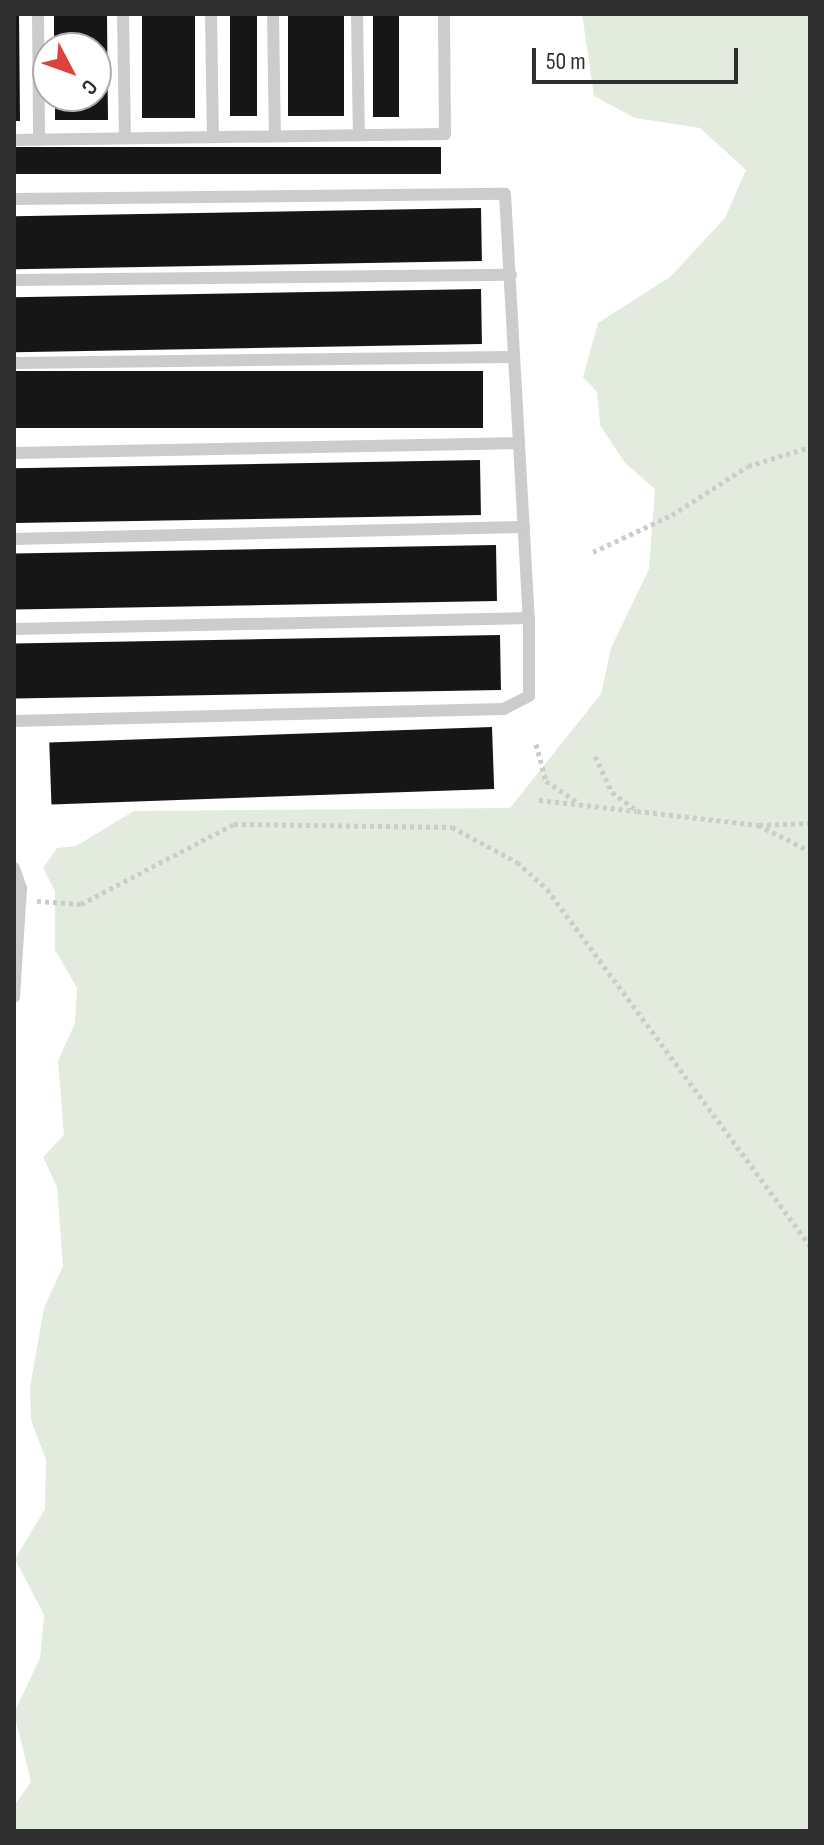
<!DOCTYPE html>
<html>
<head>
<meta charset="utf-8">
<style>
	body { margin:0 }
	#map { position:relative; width:824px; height:1845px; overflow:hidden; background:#fff; font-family:"Sofia Sans Condensed",sans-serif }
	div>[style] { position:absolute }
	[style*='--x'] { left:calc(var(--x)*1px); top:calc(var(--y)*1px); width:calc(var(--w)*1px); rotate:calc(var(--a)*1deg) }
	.green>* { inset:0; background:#e3ebde }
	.building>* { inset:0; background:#161616; transform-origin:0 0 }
	.path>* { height:5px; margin-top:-2.5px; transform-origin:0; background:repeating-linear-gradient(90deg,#ccc 0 4px,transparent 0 8px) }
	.lane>* { height:12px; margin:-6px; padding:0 6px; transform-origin:6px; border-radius:6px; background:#ccc }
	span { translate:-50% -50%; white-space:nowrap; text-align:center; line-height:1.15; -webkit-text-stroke:8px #fff; paint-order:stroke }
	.frame { position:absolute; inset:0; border:16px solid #2f2f2f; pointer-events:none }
	.north { position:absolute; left:32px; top:32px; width:80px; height:80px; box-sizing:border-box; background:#fff; border:2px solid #acacac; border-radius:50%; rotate:131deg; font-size:22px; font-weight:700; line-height:32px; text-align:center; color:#2f2f2f }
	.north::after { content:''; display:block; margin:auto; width:28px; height:36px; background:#db443c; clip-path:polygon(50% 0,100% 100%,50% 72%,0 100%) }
	.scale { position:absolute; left:532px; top:48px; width:206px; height:36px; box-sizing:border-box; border:4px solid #2f2f2f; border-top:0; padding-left:10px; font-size:24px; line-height:28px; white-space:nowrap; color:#2f2f2f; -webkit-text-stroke:6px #fff; paint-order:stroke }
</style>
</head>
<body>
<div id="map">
	<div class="green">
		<i style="clip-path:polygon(582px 14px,810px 14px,810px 1831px,14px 1831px,14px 1806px,31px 1782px,14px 1713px,40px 1658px,44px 1615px,15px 1559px,45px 1509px,46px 1460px,31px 1420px,30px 1387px,44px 1308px,63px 1266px,57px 1187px,43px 1157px,64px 1135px,58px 1061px,75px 1023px,77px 988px,55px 950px,55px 891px,43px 868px,57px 848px,76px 846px,134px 811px,510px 808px,601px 694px,611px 648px,649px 569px,655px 489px,625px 463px,600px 425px,597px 392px,583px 377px,598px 323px,670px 277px,725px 218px,746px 170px,700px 128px,635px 118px,594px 96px)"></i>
	</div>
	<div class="building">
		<i style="clip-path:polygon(14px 14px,19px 14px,20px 121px,14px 121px)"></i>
		<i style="clip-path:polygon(54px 14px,107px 14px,108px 120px,55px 120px,55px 96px,96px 96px,96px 48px,54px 48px)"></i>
		<i style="left:142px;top:14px;width:53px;height:104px"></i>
		<i style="left:230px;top:14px;width:27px;height:102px"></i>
		<i style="left:288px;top:14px;width:56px;height:102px"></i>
		<i style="left:373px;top:14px;width:26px;height:103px"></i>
		<i style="left:441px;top:147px;width:27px;height:427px;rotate:90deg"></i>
		<i style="left:481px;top:208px;width:53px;height:467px;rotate:89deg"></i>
		<i style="left:481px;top:289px;width:55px;height:467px;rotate:89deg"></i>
		<i style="left:483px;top:371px;width:57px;height:469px;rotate:90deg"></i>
		<i style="left:480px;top:460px;width:55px;height:466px;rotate:89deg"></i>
		<i style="left:496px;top:545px;width:56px;height:482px;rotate:89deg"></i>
		<i style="left:500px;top:635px;width:55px;height:486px;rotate:89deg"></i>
		<i style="left:492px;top:727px;width:62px;height:443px;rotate:88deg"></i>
	</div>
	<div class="path">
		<i style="--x:593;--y:552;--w:87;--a:-25.1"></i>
		<i style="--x:672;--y:515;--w:90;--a:-32.8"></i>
		<i style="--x:748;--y:466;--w:65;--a:-17"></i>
		<i style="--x:536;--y:744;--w:38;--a:75"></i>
		<i style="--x:546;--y:781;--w:37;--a:34"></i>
		<i style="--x:595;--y:756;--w:40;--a:65"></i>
		<i style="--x:612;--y:792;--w:31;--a:37"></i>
		<i style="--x:637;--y:811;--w:122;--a:6.6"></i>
		<i style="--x:758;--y:825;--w:58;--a:26.6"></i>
		<i style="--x:539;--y:800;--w:98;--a:6.5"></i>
		<i style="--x:759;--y:825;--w:51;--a:-2.2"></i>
		<i style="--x:37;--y:901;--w:44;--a:3.9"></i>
		<i style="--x:81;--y:904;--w:173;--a:-27.6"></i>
		<i style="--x:234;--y:824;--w:218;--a:0.8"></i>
		<i style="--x:452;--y:827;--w:74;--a:28.3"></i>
		<i style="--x:517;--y:862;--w:40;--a:42"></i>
		<i style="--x:547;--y:889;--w:443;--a:53.6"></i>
	</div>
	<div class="lane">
		<i style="--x:38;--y:14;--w:126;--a:89.5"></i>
		<i style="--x:123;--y:14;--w:124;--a:89.1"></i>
		<i style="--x:211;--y:14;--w:123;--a:89.1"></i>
		<i style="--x:273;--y:14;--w:122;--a:89.1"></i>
		<i style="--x:357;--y:14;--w:121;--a:89.1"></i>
		<i style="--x:14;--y:140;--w:431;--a:-0.8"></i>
		<i style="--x:445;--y:134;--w:120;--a:-90.5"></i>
		<i style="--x:14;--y:199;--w:491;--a:-0.6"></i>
		<i style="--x:505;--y:194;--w:425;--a:86.8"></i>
		<i style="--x:529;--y:618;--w:78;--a:90"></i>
		<i style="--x:529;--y:696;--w:28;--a:153"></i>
		<i style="--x:504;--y:709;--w:490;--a:178.6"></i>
		<i style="--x:14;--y:280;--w:497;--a:-0.6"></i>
		<i style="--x:14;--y:363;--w:500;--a:-0.69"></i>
		<i style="--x:14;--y:453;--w:505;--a:-1.13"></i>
		<i style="--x:14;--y:539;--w:510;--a:-1.35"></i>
		<i style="--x:14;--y:629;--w:515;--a:-1.22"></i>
		<i style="--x:14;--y:868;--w:21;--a:71"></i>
		<i style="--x:21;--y:888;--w:109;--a:93.7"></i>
	</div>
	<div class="frame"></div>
	<div class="north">С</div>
	<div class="scale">50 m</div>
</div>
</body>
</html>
